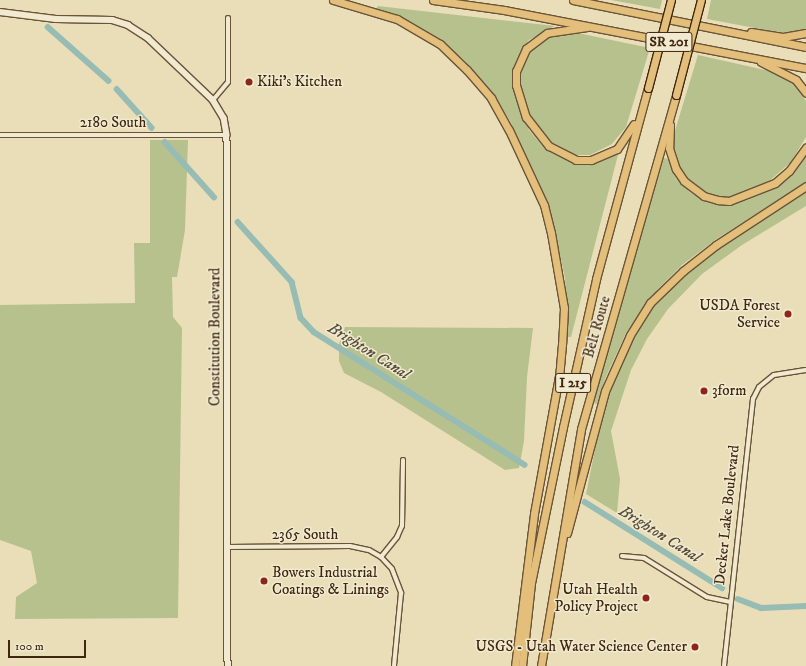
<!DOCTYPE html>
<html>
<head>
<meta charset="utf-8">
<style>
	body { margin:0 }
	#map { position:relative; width:806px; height:666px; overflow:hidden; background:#e9deb8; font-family:"IM FELL DW Pica",serif }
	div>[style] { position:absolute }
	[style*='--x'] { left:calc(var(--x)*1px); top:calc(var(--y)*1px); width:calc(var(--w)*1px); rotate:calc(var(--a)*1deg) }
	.green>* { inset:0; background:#b7c18e }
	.canal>* { height:5.5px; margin:-2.75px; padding:0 2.75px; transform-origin:2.75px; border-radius:2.75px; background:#97bcb3 }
	.roads { filter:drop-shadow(1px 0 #6a5438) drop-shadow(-1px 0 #6a5438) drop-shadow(0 1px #6a5438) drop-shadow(0 -1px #6a5438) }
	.street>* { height:4px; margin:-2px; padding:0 2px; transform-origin:2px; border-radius:2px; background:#f1ead1 }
	.secondary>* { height:5.5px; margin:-2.75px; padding:0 2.75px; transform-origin:2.75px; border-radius:2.75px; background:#f1ead1 }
	.highway>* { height:7px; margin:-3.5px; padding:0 3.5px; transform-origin:3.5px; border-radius:3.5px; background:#e4bf7c }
	.bridges { filter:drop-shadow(1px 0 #3f260e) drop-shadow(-1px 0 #3f260e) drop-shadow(0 1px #3f260e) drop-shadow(0 -1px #3f260e) }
	.highway-bridge>* { height:7px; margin:-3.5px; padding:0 3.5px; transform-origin:3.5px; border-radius:3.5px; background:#e4bf7c }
	.dots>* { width:11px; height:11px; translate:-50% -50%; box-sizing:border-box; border:2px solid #f1ead1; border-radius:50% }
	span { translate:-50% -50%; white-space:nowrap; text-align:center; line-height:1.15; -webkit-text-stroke:3px #f1ead1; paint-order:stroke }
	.shield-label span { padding:1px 3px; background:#f1ead1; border:1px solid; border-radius:3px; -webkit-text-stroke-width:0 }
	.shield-label { font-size:14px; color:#3f260e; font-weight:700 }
	.poi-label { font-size:15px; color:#3f260e }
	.left { translate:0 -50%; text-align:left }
	.right { translate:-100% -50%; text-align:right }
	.street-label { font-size:15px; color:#3f260e }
	.water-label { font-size:16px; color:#554c37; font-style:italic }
	.scale { position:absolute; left:8px; top:640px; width:78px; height:18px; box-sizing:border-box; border:2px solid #3f260e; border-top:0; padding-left:5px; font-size:12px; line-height:14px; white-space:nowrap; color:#3f260e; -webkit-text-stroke:3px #f1ead1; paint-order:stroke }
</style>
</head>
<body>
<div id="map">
	<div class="green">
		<i style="clip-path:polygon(611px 0,662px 0,660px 9px)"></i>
		<i style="clip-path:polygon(711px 0,806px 0,806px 29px,791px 33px,770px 31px,707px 19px)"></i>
		<i style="clip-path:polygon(378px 6px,555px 26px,529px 40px,523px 47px,514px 68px,515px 94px,529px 130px,546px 150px,568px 160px,601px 160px,619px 151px,571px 337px,568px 337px,565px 278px,554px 227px,545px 197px,510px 121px,496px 98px,464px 60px,447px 46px,400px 18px,376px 9px)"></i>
		<i style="clip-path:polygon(573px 32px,650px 48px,626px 127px,612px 144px,590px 155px,570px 155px,551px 147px,532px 124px,519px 87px,522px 65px,530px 50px,549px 36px)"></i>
		<i style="clip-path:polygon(698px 55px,774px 72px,793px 82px,806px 101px,806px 137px,791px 162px,767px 183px,733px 198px,710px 197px,681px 176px,673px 157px,673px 137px)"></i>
		<i style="clip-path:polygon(150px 140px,188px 140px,185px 230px,177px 277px,172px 277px,173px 317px,182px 328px,178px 618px,15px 619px,16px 597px,37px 583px,31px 551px,0 540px,0 305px,135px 303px,134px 243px,150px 243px)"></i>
		<i style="clip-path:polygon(806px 150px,806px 182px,715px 240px,682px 265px,658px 289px,626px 333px,605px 379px,597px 404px,594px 403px,626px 280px,664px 158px,668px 159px,676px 178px,691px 193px,711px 203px,725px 204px,747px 200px,777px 183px)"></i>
		<i style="clip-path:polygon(806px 189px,806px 206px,742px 245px,702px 274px,668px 309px,647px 339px,631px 370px,611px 431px,620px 479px,617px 513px,586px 494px,606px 395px,625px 347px,653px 304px,673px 281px,712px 249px)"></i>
		<i style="clip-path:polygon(345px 327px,533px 328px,527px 377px,524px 441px,519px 468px,505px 470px,381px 392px,344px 373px,339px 361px,339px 344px)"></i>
	</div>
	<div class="canal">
		<i style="--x:48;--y:27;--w:81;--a:41.5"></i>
		<i style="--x:117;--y:89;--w:52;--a:48.1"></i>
		<i style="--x:165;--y:142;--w:74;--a:48.3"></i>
		<i style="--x:238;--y:222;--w:81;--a:48"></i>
		<i style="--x:292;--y:282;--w:37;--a:76"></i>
		<i style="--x:301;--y:318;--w:19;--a:47"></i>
		<i style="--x:314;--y:332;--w:249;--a:32.2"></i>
		<i style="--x:585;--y:502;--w:162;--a:32.1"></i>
		<i style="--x:738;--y:599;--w:25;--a:21"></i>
		<i style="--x:761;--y:608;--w:45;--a:-2.5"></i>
	</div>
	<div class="roads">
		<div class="street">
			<i style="--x:213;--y:100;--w:23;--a:-50"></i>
			<i style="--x:228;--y:82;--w:64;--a:-90"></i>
			<i style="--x:0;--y:135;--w:227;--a:0"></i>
			<i style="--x:227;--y:547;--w:123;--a:-0.5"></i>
			<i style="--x:350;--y:546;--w:19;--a:12"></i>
			<i style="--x:369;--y:550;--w:14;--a:30"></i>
			<i style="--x:381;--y:557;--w:16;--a:47"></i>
			<i style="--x:392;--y:569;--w:26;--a:69"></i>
			<i style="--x:401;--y:593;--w:73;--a:95.5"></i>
			<i style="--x:622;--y:556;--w:22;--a:5"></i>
			<i style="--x:644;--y:558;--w:74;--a:31.8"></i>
			<i style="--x:707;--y:597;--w:24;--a:12"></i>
			<i style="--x:381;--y:557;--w:26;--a:-51"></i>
			<i style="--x:397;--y:537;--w:12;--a:-66"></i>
			<i style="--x:402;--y:526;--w:66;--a:-89.1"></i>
			<i style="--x:724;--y:666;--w:269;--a:-83.8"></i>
			<i style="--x:753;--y:399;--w:13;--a:-63"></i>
			<i style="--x:759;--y:387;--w:19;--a:-39"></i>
			<i style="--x:774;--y:375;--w:32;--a:-9"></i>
		</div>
		<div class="secondary">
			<i style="--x:0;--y:12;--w:56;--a:7.1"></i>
			<i style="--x:56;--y:19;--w:56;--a:1"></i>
			<i style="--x:112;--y:20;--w:17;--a:17"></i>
			<i style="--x:128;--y:25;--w:24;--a:33"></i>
			<i style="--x:148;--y:38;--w:90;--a:43.6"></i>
			<i style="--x:213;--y:100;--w:21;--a:59"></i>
			<i style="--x:224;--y:118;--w:17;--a:80"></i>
			<i style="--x:227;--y:135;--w:531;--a:89.89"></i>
		</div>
		<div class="highway">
			<i style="--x:333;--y:0;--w:67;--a:16.5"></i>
			<i style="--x:397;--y:19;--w:50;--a:30.2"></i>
			<i style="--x:440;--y:44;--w:37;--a:44"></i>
			<i style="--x:467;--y:70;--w:37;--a:49"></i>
			<i style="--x:491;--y:98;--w:37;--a:61"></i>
			<i style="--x:509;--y:130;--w:83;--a:65"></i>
			<i style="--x:544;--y:205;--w:29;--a:76"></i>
			<i style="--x:551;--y:233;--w:76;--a:80.2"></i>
			<i style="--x:564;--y:308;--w:36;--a:93"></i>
			<i style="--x:562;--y:344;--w:32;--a:95"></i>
			<i style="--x:559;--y:376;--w:140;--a:100.3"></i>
			<i style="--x:534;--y:514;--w:153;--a:97.1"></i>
			<i style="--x:433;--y:0;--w:72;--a:8"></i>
			<i style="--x:504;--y:10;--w:308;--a:10.9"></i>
			<i style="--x:573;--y:0;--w:238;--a:11.4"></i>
			<i style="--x:587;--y:27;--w:40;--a:171.5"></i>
			<i style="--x:547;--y:33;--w:26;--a:143"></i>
			<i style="--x:526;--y:49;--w:24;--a:114"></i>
			<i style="--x:516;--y:71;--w:14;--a:90"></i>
			<i style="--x:516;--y:85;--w:34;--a:73"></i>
			<i style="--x:526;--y:117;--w:37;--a:52"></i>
			<i style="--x:549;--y:146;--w:30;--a:27"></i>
			<i style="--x:576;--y:160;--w:15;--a:0"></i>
			<i style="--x:591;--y:160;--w:28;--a:-23"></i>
			<i style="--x:617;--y:149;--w:30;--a:-56"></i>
			<i style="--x:751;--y:32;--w:32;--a:9"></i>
			<i style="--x:783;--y:37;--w:23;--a:-10"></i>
			<i style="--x:761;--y:62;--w:39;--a:27"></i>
			<i style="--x:796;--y:80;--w:16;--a:52"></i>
			<i style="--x:670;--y:125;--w:23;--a:92"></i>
			<i style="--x:669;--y:148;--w:22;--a:72"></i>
			<i style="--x:676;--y:169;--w:14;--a:56"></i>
			<i style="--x:684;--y:181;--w:25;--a:37"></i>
			<i style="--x:704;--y:196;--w:15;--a:16"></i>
			<i style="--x:718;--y:200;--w:11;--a:5"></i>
			<i style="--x:729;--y:201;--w:49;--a:-21.4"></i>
			<i style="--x:775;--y:183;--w:18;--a:-41"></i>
			<i style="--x:789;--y:171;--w:29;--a:-54"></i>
			<i style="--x:567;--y:533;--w:147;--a:-75"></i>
			<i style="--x:605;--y:391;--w:61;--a:-65.9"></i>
			<i style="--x:630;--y:335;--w:38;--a:-58"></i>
			<i style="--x:650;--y:303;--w:46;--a:-44.1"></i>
			<i style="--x:683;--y:271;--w:42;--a:-38.2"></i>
			<i style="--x:716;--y:245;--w:108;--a:-33.2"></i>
			<i style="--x:522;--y:666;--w:83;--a:-83.8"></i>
			<i style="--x:531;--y:583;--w:159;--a:-78.4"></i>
			<i style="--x:563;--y:427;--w:152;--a:-77.4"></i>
			<i style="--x:596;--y:279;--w:198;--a:-74.8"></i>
			<i style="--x:541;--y:666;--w:240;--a:-80.4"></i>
			<i style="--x:581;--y:429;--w:347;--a:-74.1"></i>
		</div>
	</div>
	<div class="bridges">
		<div class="highway-bridge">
			<i style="--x:648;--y:88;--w:91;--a:-75.4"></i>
			<i style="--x:676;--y:95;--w:98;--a:-75.3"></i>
		</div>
	</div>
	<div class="dots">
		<i style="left:249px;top:82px;background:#8f2418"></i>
		<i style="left:788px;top:314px;background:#8f2418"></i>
		<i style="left:704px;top:391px;background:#8f2418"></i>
		<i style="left:264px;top:581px;background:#8f2418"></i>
		<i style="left:646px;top:598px;background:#8f2418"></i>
		<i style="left:695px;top:647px;background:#8f2418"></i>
	</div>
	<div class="shield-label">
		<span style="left:669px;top:42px">SR 201</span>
		<span style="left:573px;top:383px">I 215</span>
	</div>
	<div class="poi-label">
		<span class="left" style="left:257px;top:82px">Kiki's Kitchen</span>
		<span class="right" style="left:780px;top:314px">USDA Forest<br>Service</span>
		<span class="left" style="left:712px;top:391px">3form</span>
		<span class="left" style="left:272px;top:581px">Bowers Industrial<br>Coatings &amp; Linings</span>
		<span class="right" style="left:638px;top:598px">Utah Health<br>Policy Project</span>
		<span class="right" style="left:687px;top:647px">USGS - Utah Water Science Center</span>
	</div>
	<div class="street-label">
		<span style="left:113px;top:123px">2180 South</span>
		<span style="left:597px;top:327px;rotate:-74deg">Belt Route</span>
		<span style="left:215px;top:337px;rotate:-90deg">Constitution Boulevard</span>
		<span style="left:727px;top:515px;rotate:-84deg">Decker Lake Boulevard</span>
		<span style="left:305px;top:535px">2365 South</span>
	</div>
	<div class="water-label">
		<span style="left:369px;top:351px;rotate:32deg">Brighton Canal</span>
		<span style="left:660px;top:534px;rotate:32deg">Brighton Canal</span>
	</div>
	<div class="scale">100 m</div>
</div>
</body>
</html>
